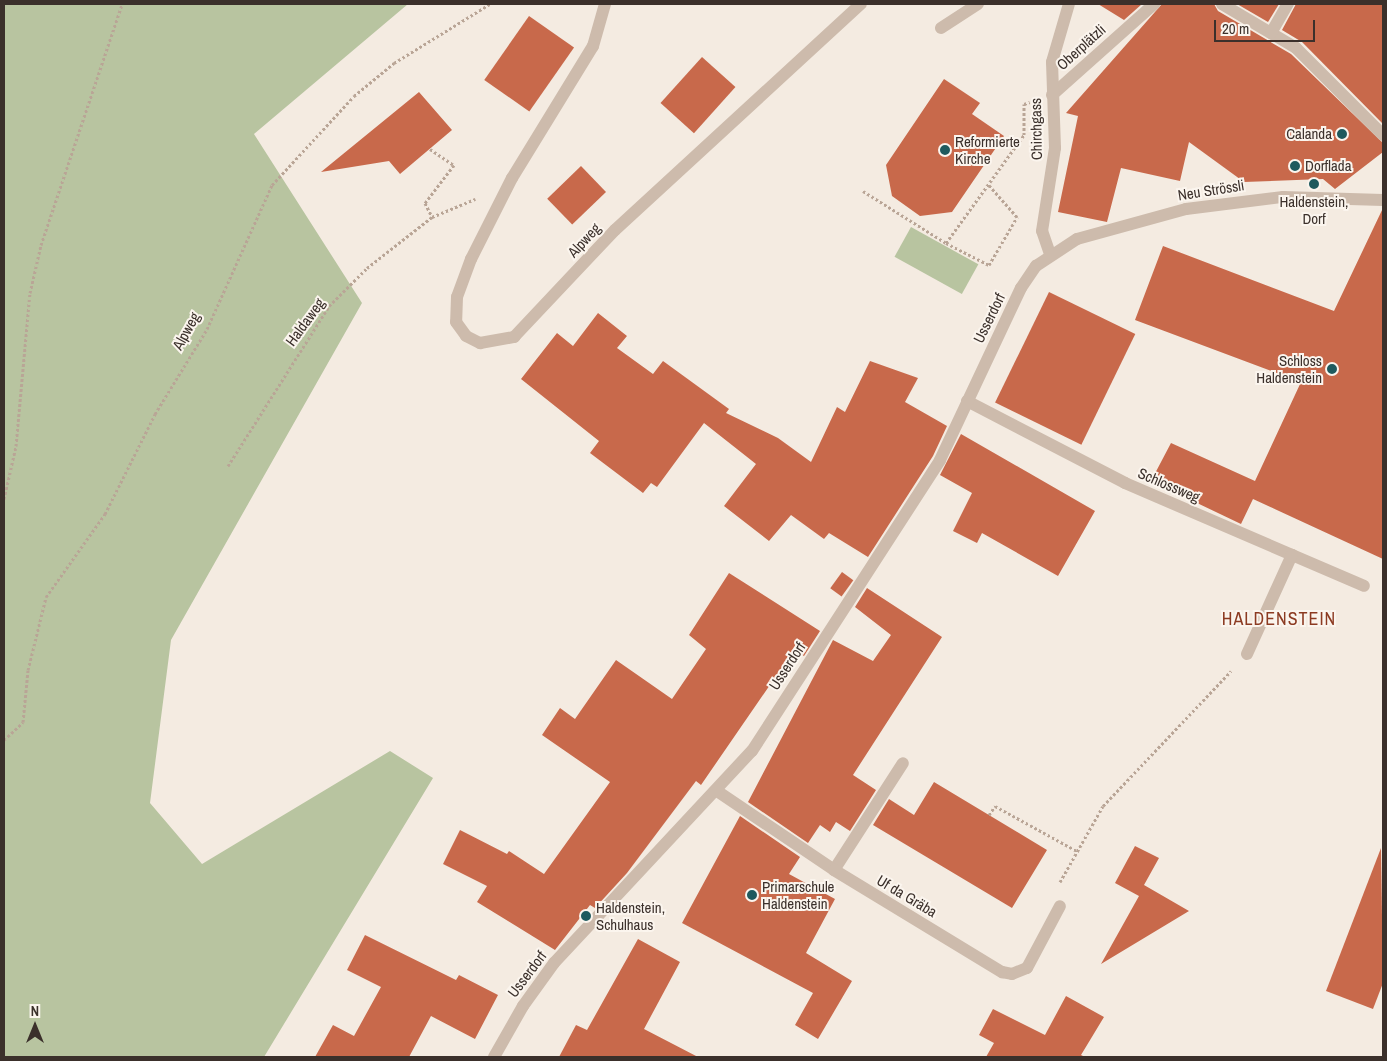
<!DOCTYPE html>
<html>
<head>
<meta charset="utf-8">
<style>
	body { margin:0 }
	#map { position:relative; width:1387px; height:1061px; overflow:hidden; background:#f4ebe1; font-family:"Archivo Narrow",sans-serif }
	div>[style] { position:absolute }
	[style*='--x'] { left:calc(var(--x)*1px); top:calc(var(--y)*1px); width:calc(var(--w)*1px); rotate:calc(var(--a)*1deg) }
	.green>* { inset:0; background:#b8c4a0; transform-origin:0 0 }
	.building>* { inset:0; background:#c8694b; transform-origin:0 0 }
	.path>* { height:3px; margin-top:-1.5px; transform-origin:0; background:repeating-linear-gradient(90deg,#b9a596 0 2.5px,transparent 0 5px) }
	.service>* { height:12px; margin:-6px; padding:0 6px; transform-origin:6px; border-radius:6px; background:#cdbbac }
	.minor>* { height:12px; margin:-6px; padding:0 6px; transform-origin:6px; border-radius:6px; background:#cdbbac }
	.tertiary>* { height:12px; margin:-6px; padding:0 6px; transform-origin:6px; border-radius:6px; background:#cdbbac }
	.dots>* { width:14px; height:14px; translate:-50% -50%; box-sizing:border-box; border:2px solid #fbf5ee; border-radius:50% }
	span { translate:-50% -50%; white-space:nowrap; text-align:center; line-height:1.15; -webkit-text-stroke:4px #fbf5ee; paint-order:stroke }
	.street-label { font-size:15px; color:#3b302b }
	.poi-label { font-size:15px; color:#3b302b }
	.right { translate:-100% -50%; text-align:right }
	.left { translate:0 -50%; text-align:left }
	.quarter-label { font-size:18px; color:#8c3b22; letter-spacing:1px }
	.frame { position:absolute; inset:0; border:5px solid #3b302b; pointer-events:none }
	.north { position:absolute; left:10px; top:1001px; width:50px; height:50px; -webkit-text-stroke:4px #fbf5ee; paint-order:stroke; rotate:0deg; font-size:14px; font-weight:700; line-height:20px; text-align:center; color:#3b302b }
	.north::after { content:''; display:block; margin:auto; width:18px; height:22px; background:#3b302b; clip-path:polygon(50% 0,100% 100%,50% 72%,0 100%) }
	.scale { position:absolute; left:1214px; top:20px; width:101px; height:22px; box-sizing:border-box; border:2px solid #3b302b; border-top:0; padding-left:6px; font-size:15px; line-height:18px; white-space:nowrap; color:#3b302b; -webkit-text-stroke:4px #fbf5ee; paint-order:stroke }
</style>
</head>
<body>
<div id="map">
	<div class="green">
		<i style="clip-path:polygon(4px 4px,408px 4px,254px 134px,362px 303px,171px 640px,150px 803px,202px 864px,390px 751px,433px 778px,264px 1057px,4px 1057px)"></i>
		<i style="left:911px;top:227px;width:77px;height:34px;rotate:29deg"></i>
	</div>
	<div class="building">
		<i style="clip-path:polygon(1098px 4px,1142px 4px,1124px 20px)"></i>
		<i style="clip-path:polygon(1162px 4px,1214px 4px,1218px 11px,1291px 54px,1383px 143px,1383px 152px,1335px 189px,1323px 179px,1244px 182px,1189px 142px,1180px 181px,1121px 168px,1107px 222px,1058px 212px,1078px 116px,1066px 113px)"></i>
		<i style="clip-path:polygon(1237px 4px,1279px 4px,1268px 22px)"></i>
		<i style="clip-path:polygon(1296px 4px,1383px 4px,1383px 124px,1302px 42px,1282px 30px)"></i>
		<i style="left:529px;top:16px;width:55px;height:78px;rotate:35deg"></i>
		<i style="left:702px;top:57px;width:45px;height:62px;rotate:42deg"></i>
		<i style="clip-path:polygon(944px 79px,980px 103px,972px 114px,1004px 136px,952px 212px,920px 216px,892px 196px,886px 165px)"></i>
		<i style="clip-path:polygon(419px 92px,452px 130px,400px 174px,389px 161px,321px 172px)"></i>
		<i style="left:581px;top:166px;width:36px;height:47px;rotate:46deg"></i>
		<i style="clip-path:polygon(1383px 208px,1383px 559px,1253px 499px,1241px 524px,1151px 481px,1171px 443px,1255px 481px,1301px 382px,1135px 320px,1163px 246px,1334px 311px)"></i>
		<i style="left:1049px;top:292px;width:96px;height:123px;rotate:26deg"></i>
		<i style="clip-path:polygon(598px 313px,627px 336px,617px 348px,653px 374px,663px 361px,729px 409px,726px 413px,778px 438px,811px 462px,837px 407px,845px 412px,870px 361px,918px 378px,905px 402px,947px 426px,933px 456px,868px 557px,829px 533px,824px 539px,791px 515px,769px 541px,724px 506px,756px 464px,704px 423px,657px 487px,651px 483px,643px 493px,590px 453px,599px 441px,521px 379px,557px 333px,573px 346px)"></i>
		<i style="clip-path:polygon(961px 434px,1095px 511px,1058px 576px,982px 533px,977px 543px,953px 531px,972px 493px,940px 475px)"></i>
		<i style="left:842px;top:572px;width:14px;height:20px;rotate:36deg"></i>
		<i style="clip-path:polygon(729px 573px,820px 631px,804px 656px,794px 650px,701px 785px,696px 781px,627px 873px,595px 908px,590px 905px,555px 950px,477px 902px,487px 886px,443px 864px,460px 830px,507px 854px,509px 851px,544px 874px,610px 782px,542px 735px,560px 708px,575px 719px,616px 660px,672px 699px,706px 649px,689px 635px)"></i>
		<i style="clip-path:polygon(867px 588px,942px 637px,853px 775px,876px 790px,850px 831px,836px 822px,830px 832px,820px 825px,808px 843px,748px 802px,833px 640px,873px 661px,891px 635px,855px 607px)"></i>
		<i style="clip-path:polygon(934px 782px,1047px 850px,1012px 908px,873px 825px,889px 799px,914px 815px)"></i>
		<i style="clip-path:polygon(740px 816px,800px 857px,789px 874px,835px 899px,806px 953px,852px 981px,818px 1039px,795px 1025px,813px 993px,682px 923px)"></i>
		<i style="clip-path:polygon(1135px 846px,1159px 858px,1144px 885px,1189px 911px,1101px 964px,1139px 896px,1115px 883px)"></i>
		<i style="clip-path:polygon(1381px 848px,1383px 983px,1373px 1009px,1326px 991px)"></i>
		<i style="clip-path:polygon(365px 935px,456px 980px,459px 975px,498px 995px,475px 1039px,431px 1016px,409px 1057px,315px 1057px,333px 1025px,354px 1036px,381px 987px,347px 970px)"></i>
		<i style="clip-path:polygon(638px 939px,680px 962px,644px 1029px,698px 1057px,559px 1057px,576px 1025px,587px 1030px)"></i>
		<i style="clip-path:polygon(1066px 996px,1104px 1017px,1081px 1055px,1085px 1057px,986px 1057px,994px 1043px,979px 1035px,993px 1009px,1045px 1035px)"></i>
	</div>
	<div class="path">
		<i style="--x:430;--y:149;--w:29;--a:34"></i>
		<i style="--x:454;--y:165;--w:48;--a:127.3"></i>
		<i style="--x:425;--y:203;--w:16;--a:63"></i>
		<i style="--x:432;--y:217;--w:47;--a:-22.7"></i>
		<i style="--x:863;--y:191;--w:98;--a:32.1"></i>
		<i style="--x:946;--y:243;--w:133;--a:-54.2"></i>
		<i style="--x:1024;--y:135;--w:31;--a:-90"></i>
		<i style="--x:1024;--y:104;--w:6;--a:-18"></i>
		<i style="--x:946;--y:243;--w:48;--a:27.1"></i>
		<i style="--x:989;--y:265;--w:56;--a:-59.7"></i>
		<i style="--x:1017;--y:217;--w:44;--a:-131.3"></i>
		<i style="--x:228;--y:466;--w:189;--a:-57.7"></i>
		<i style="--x:329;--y:306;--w:54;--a:-45"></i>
		<i style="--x:367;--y:268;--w:83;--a:-38.1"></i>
		<i style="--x:4;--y:499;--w:54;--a:-77.2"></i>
		<i style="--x:16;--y:446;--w:154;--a:-84.8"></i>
		<i style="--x:30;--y:293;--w:49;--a:-77.1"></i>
		<i style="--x:41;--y:245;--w:254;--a:-71.4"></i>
		<i style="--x:4;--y:740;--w:26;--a:-43"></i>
		<i style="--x:23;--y:722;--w:52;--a:-84.5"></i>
		<i style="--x:28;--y:670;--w:75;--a:-76.1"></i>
		<i style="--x:46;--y:597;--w:102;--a:-54.6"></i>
		<i style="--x:105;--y:514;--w:112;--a:-63.4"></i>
		<i style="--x:155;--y:414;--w:100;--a:-58.5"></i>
		<i style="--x:207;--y:329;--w:158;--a:-65.7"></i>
		<i style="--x:272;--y:185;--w:121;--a:-47.3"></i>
		<i style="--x:354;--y:96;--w:52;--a:-39.5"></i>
		<i style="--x:394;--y:63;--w:113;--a:-31.6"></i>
		<i style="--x:989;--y:815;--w:11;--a:-56"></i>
		<i style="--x:995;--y:806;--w:94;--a:28.8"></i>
		<i style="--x:1060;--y:882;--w:87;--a:-60.5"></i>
		<i style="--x:1103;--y:806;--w:186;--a:-46.5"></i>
	</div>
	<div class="service">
		<i style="--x:1222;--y:4;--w:86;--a:30.7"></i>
		<i style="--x:1296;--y:48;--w:123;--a:45"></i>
		<i style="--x:941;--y:28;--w:44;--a:-33"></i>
		<i style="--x:1271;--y:33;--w:34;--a:-60"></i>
		<i style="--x:1052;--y:95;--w:137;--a:-41.7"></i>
		<i style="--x:967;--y:401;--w:178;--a:27.4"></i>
		<i style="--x:1125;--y:483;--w:260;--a:23.3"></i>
		<i style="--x:1247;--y:654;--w:109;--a:-65.6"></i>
		<i style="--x:834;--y:870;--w:127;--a:-57.2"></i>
	</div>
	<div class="minor">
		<i style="--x:605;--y:4;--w:44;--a:105.9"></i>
		<i style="--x:593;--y:46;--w:155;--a:121.5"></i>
		<i style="--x:512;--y:178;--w:91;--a:116.8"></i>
		<i style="--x:471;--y:259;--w:40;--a:110.2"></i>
		<i style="--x:457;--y:297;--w:25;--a:92"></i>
		<i style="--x:456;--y:322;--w:17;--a:54"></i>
		<i style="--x:466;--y:336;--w:16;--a:27"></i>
		<i style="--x:480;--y:343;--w:35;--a:-10"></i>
		<i style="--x:514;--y:337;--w:147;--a:-46.7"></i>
		<i style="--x:615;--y:230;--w:334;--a:-42.6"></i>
		<i style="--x:1050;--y:254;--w:24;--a:-109"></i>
		<i style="--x:1042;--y:231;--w:84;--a:-81.1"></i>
		<i style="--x:1055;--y:148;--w:86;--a:-92"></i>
		<i style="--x:1052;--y:62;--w:60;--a:-73.7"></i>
		<i style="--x:717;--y:791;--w:141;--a:34"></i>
		<i style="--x:834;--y:870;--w:197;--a:31.3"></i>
		<i style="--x:1002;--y:972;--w:10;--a:11"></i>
		<i style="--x:1012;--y:974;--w:16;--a:-22"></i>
		<i style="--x:1027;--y:968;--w:70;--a:-62"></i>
	</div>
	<div class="tertiary">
		<i style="--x:494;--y:1057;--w:59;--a:-60.4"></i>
		<i style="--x:523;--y:1006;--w:53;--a:-54.2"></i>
		<i style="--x:554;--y:963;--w:290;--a:-47"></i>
		<i style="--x:752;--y:751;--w:346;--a:-57.1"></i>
		<i style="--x:940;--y:460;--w:190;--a:-64.8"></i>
		<i style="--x:1021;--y:288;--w:27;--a:-56"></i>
		<i style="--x:1036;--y:266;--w:49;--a:-33.4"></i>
		<i style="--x:1077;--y:239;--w:113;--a:-15.4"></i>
		<i style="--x:1186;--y:209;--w:98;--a:-7.1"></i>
		<i style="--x:1283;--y:197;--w:100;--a:1.7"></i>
	</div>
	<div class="dots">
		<i style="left:1342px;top:134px;background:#1f5a5e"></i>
		<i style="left:945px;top:150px;background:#1f5a5e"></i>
		<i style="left:1295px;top:166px;background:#1f5a5e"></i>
		<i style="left:1314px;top:184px;background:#1f5a5e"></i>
		<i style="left:1332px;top:369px;background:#1f5a5e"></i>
		<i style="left:752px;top:895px;background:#1f5a5e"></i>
		<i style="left:586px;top:916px;background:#1f5a5e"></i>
	</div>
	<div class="street-label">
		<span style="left:1081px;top:47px;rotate:-42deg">Oberplätzli</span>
		<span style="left:1036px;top:129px;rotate:-91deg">Chirchgass</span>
		<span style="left:1211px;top:190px;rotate:-9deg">Neu Strössli</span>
		<span style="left:584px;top:240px;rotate:-47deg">Alpweg</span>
		<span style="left:989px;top:318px;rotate:-64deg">Usserdorf</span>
		<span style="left:305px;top:322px;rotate:-54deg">Haldaweg</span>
		<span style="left:186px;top:331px;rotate:-61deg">Alpweg</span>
		<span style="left:1169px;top:485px;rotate:23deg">Schlossweg</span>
		<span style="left:787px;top:666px;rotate:-57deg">Usserdorf</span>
		<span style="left:907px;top:896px;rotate:31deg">Uf da Gräba</span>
		<span style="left:527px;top:974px;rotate:-53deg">Usserdorf</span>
	</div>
	<div class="poi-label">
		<span class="right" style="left:1332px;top:134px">Calanda</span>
		<span class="left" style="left:955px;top:150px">Reformierte<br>Kirche</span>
		<span class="left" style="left:1305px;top:166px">Dorflada</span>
		<span style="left:1314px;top:210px">Haldenstein,<br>Dorf</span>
		<span class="right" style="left:1322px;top:369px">Schloss<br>Haldenstein</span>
		<span class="left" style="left:762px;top:895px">Primarschule<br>Haldenstein</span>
		<span class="left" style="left:596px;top:916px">Haldenstein,<br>Schulhaus</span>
	</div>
	<div class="quarter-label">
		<span style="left:1279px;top:619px">HALDENSTEIN</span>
	</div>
	<div class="frame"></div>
	<div class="north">N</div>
	<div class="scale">20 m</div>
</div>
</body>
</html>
